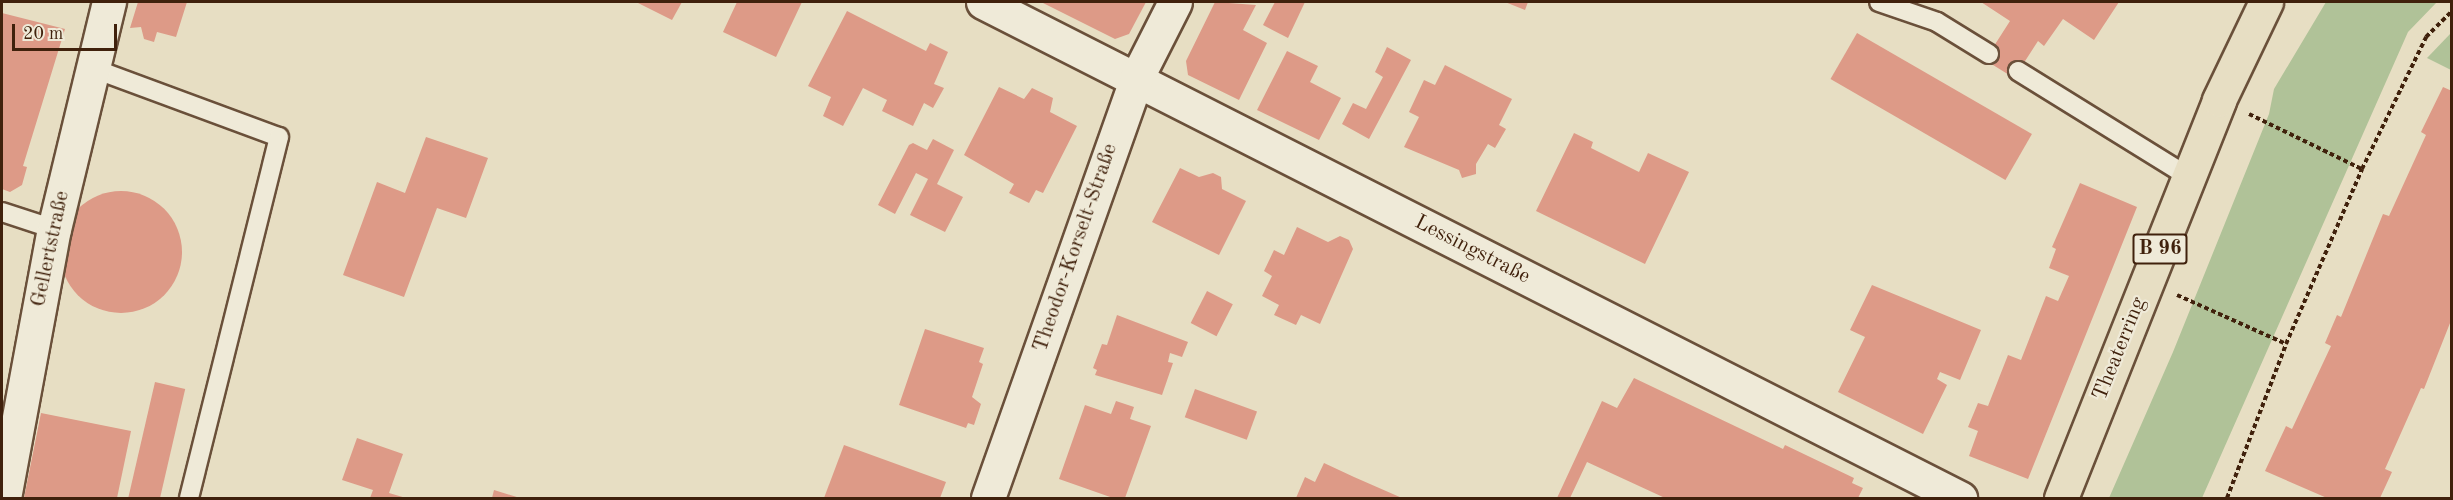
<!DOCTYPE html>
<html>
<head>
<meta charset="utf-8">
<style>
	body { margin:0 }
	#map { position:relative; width:2453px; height:500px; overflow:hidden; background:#e7dec3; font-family:"Old Standard TT",serif }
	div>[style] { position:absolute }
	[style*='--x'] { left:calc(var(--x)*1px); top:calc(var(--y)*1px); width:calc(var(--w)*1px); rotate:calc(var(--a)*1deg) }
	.green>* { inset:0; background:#b0c298 }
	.building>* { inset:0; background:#dd9a87; transform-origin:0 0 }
	.round { border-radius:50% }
	.path>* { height:4px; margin-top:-2px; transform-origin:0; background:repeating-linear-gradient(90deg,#40210c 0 4.5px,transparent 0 7.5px) }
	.roads { filter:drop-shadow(2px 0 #6a503a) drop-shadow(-2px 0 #6a503a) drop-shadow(0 2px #6a503a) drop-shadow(0 -2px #6a503a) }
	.lane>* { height:18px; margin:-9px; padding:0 9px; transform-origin:9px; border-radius:9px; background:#efead8 }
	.street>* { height:33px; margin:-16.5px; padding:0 16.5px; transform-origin:16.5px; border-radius:16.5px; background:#efead8 }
	.primary>* { height:33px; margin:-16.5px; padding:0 16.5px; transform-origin:16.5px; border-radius:16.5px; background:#e7dec3 }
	span { translate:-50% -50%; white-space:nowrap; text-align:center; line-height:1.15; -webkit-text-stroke:4.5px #efead8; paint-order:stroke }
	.shield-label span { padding:2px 4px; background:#efead8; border:2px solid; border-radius:4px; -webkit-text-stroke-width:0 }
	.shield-label { font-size:20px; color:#40210c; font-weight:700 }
	.street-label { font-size:21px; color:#40210c }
	.frame { position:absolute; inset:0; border:3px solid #40210c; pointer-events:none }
	.scale { position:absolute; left:12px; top:24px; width:105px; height:27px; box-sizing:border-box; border:3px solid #40210c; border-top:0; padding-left:8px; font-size:18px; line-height:21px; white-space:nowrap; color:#40210c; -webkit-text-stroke:4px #efead8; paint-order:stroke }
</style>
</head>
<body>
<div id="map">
	<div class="green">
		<i style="clip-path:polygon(2326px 2px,2437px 2px,2408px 32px,2202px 498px,2109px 498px,2173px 352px,2269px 114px,2274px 89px)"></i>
		<i style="clip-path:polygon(2451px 33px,2451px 70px,2427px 58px)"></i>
	</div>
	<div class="building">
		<i style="clip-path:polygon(138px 2px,187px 2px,176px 37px,157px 32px,154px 42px,144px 39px,141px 27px,130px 28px)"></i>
		<i style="clip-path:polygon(636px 2px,682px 2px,672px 20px)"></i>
		<i style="clip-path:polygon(737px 2px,802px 2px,776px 57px,723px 32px)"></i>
		<i style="clip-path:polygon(1041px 2px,1146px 2px,1129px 34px,1115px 39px)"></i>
		<i style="clip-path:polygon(1215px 2px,1256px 5px,1243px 30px,1267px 43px,1239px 100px,1188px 75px,1186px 61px)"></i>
		<i style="clip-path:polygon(1275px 2px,1305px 2px,1288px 38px,1263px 25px)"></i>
		<i style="clip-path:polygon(1505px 2px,1528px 2px,1525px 10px)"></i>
		<i style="clip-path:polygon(1981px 2px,2119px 2px,2094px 40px,2063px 19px,2044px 46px,2038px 41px,2014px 78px,1985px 60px,2010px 21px)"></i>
		<i style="clip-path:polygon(847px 11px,926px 51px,930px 43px,948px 52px,934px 84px,944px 88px,933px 108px,924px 103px,913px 126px,882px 111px,887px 100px,863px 88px,843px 126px,823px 116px,831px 97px,808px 86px)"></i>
		<i style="clip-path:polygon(2px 13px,65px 29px,23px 166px,27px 167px,22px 185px,10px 192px,2px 189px)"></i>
		<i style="left:1857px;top:33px;width:202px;height:53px;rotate:30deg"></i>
		<i style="clip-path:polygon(1387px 47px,1411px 60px,1369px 139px,1342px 124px,1353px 103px,1366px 109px,1383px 77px,1375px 72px)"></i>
		<i style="clip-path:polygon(1287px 51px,1318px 66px,1310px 82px,1341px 98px,1319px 140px,1257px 110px)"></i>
		<i style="clip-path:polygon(1445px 65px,1512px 99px,1499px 125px,1506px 129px,1495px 148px,1488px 144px,1476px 164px,1476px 174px,1462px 178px,1459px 170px,1404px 147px,1419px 117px,1409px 112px,1424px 80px,1435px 85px)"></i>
		<i style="clip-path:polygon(999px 87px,1024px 99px,1032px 88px,1053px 98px,1050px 112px,1077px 126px,1043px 193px,1036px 190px,1029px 203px,1009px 193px,1014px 184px,964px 155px)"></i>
		<i style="clip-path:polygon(2443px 87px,2452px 91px,2452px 318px,2424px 389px,2421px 388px,2385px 469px,2392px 472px,2380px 498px,2327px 498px,2265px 471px,2286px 426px,2292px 429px,2331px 346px,2325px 343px,2337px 315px,2341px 317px,2383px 214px,2389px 216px,2426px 135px,2421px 132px)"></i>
		<i style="clip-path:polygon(1574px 133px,1593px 142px,1591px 148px,1639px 172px,1648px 153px,1689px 172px,1645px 264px,1536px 211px)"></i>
		<i style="clip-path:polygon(426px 137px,488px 158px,466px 218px,437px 208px,404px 297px,343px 275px,377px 182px,405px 193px)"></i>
		<i style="clip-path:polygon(933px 139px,954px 150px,937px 184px,963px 197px,945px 232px,910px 215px,928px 179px,916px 173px,895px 214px,878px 205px,909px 145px,913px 143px,927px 150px)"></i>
		<i style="clip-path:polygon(1180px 168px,1199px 177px,1213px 173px,1221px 177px,1222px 189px,1246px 201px,1219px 255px,1152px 222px)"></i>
		<i style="clip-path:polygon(2080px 183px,2137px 207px,2028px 479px,1969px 456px,1978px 431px,1968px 427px,1978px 403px,1988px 406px,2008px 355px,2021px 360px,2046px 296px,2058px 301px,2069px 276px,2049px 268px,2056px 249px,2052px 247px)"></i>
		<i class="round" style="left:60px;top:191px;width:122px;height:122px"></i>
		<i style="clip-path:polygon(1297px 227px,1328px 242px,1340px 236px,1349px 240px,1353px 249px,1320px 324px,1301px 315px,1296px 325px,1274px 315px,1279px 305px,1262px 296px,1272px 276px,1264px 271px,1274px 250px,1284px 255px)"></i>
		<i style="clip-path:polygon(1872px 285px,1981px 330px,1960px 380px,1940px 372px,1937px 379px,1947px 385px,1923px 434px,1838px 392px,1865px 337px,1850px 330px)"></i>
		<i style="left:1207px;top:291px;width:29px;height:36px;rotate:27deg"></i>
		<i style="clip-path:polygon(1117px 315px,1188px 342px,1182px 357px,1170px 353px,1168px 362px,1173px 363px,1162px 395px,1095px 375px,1097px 370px,1093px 368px,1102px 344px,1107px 345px)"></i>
		<i style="clip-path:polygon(925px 329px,984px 348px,979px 362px,983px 364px,972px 397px,981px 404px,974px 425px,968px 423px,966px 428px,899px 405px)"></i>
		<i style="clip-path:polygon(1634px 378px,1783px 449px,1785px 445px,1854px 478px,1852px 483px,1863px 488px,1858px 498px,1665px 498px,1587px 462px,1570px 498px,1557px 498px,1602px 401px,1617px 408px)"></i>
		<i style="left:155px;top:382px;width:31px;height:120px;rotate:13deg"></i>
		<i style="left:1195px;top:389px;width:66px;height:30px;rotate:20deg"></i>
		<i style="clip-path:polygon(1116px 401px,1134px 407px,1130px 419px,1151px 426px,1125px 498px,1113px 498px,1059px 479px,1085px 405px,1111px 414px)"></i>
		<i style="clip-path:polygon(41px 413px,131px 431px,117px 498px,24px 498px)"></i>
		<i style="clip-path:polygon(357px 438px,403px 454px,389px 493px,406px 498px,370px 498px,373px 490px,342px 480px)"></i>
		<i style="clip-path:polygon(844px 445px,946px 482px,940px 498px,824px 498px)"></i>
		<i style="clip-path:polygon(1324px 463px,1354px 477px,1402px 498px,1296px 498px,1305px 477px,1315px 482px)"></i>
		<i style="clip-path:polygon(494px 490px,520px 498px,492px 498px)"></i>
	</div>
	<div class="path">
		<i style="--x:2249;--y:114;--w:126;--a:26"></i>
		<i style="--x:2177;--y:295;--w:120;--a:24.2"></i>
		<i style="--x:2227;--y:498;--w:165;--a:-69"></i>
		<i style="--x:2286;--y:344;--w:191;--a:-66.5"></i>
		<i style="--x:2362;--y:169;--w:147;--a:-64.1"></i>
		<i style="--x:2426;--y:37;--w:37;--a:-45"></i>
	</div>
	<div class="roads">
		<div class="lane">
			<i style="--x:1879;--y:2;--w:61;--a:19"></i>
			<i style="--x:1937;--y:22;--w:61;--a:31.6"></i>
			<i style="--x:92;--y:68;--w:199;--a:20.3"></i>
			<i style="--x:279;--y:137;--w:372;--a:104"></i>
			<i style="--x:2018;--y:71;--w:201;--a:31.8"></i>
			<i style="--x:2;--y:212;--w:55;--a:18.1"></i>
		</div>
		<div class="street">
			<i style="--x:983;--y:2;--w:1096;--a:26.92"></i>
			<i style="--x:4;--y:498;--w:274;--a:-79.5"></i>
			<i style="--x:54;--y:229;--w:234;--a:-76.4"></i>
			<i style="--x:988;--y:498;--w:444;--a:-70.5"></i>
			<i style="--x:1136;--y:79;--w:86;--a:-63.1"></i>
		</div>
		<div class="primary">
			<i style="--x:2061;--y:498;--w:428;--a:-68.3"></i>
			<i style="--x:2219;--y:100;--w:109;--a:-64.4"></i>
		</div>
	</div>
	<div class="shield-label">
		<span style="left:2160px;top:249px">B 96</span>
	</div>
	<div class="street-label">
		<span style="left:1076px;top:248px;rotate:-71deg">Theodor-Korselt-Straße</span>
		<span style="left:51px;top:249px;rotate:-78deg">Gellertstraße</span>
		<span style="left:1472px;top:250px;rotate:27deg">Lessingstraße</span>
		<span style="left:2120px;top:349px;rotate:-68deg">Theaterring</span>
	</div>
	<div class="frame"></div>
	<div class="scale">20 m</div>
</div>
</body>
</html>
